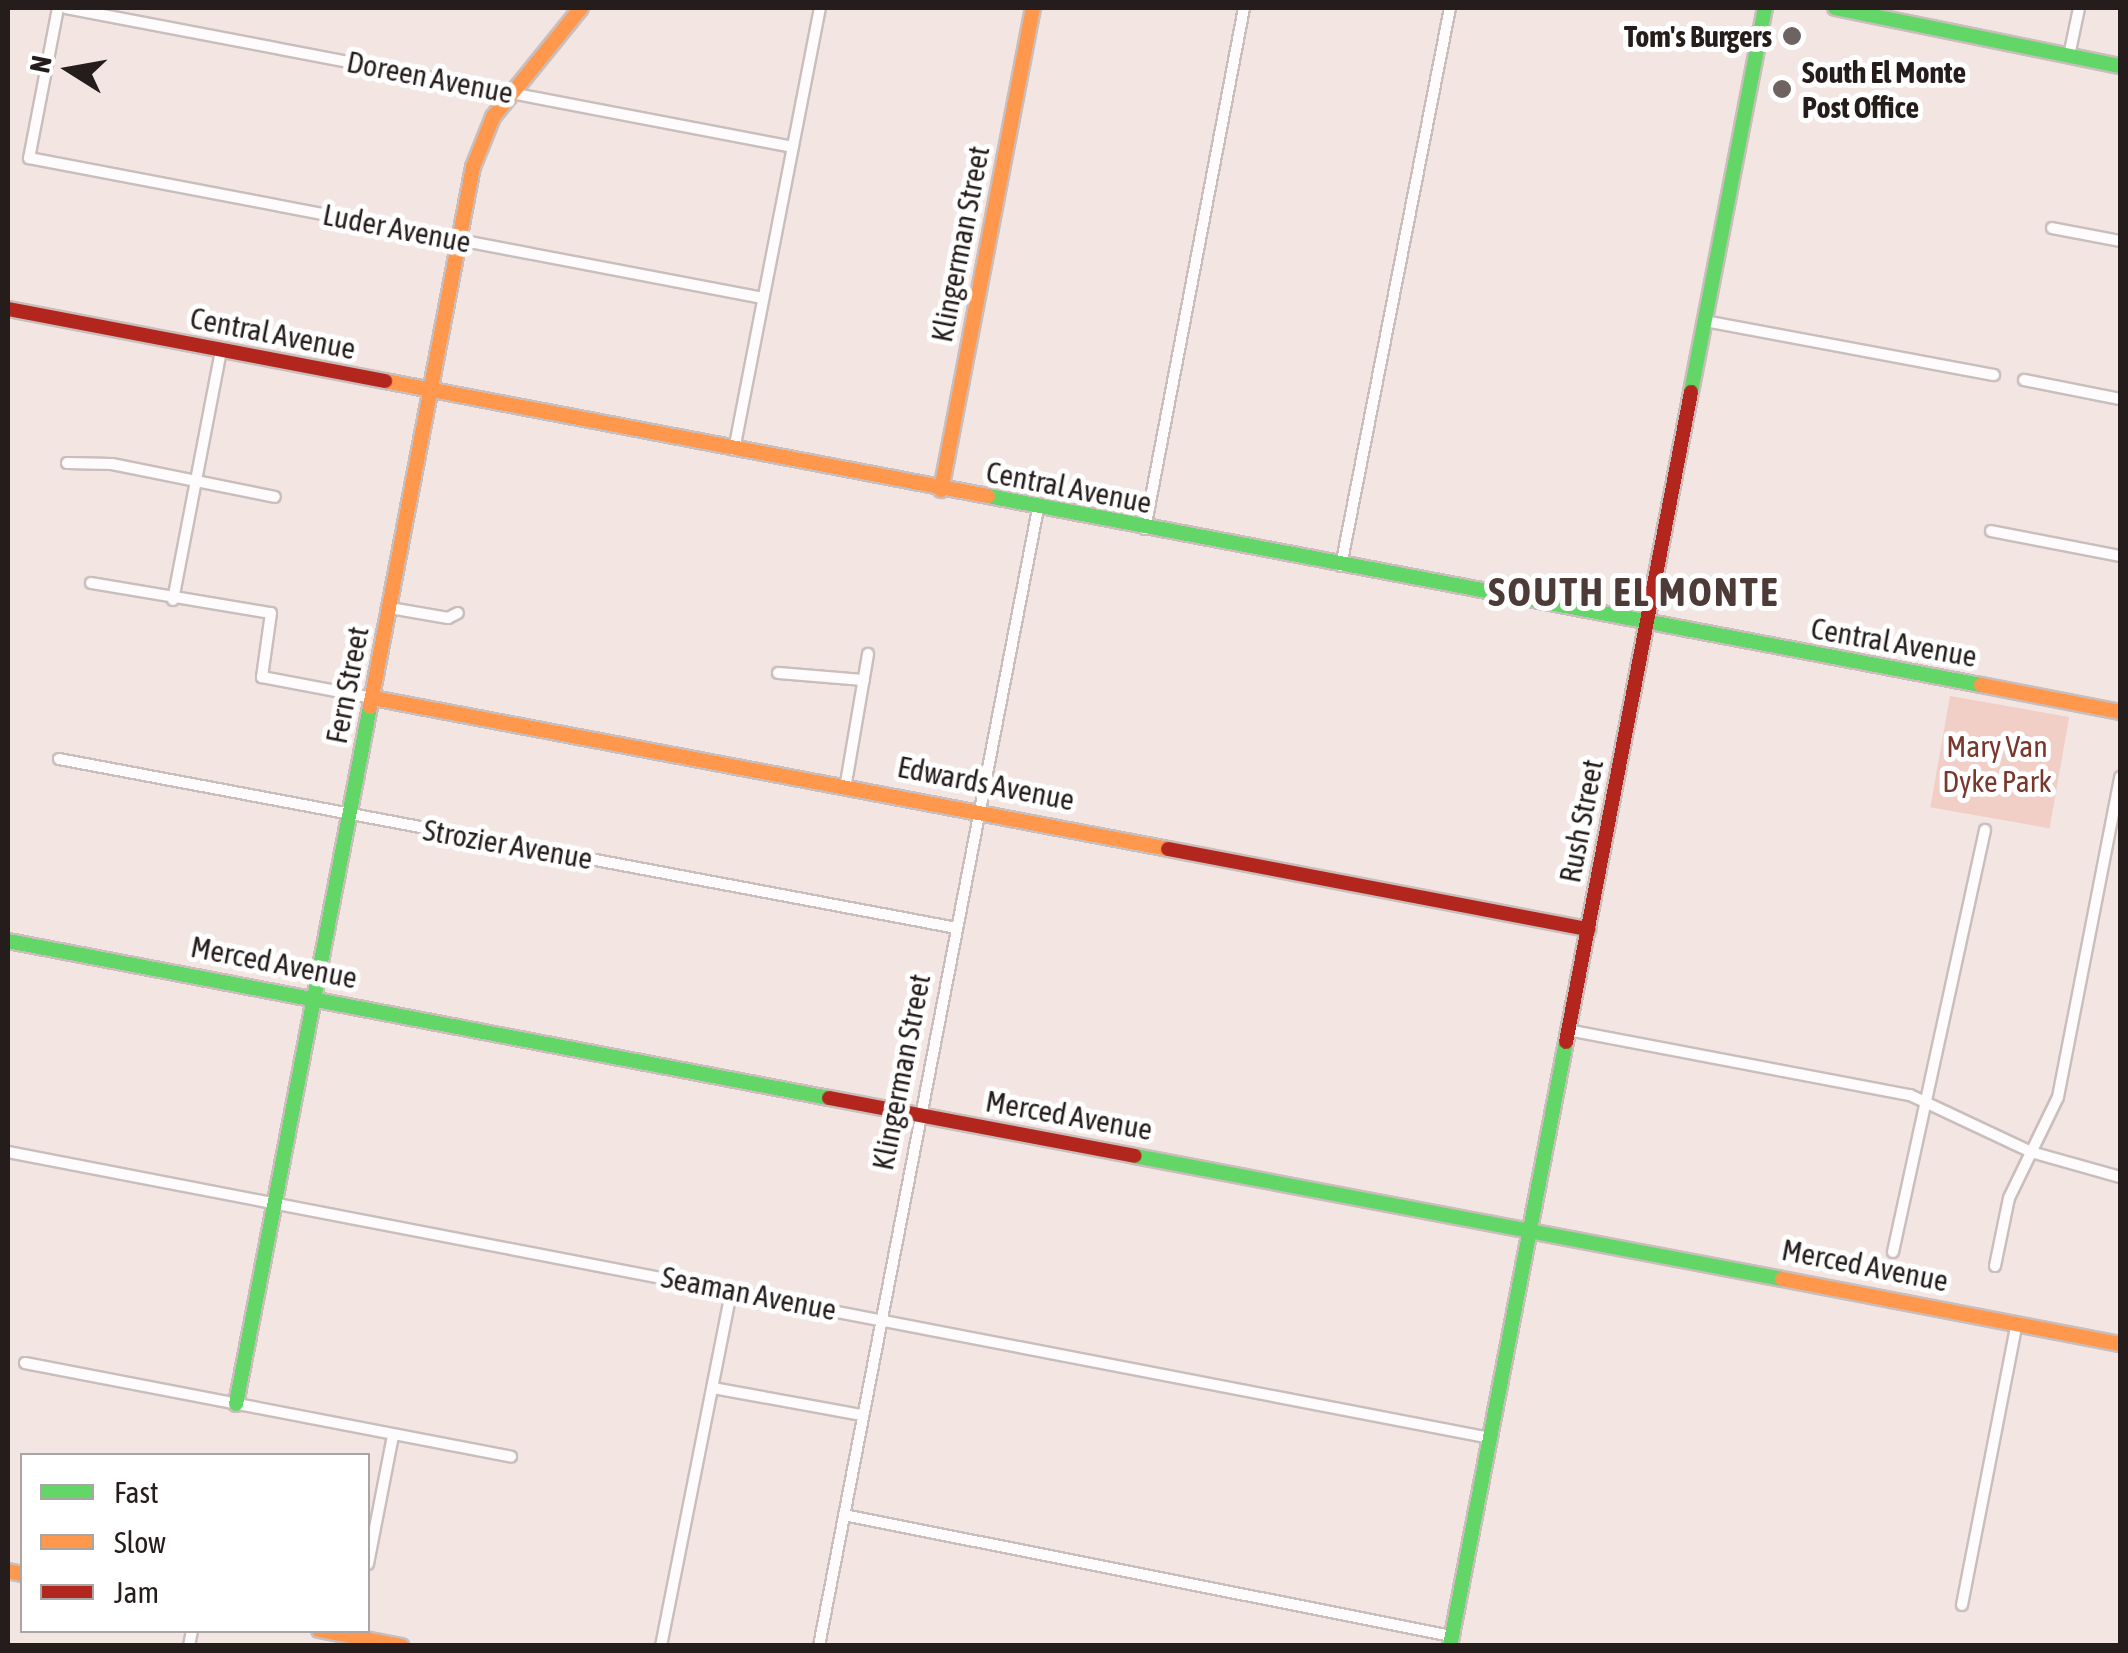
<!DOCTYPE html>
<html>
<head>
<meta charset="utf-8">
<style>
	body { margin:0 }
	#map { position:relative; width:2128px; height:1653px; overflow:hidden; background:#f2e5e2; font-family:"Asap Condensed",sans-serif }
	div>[style] { position:absolute }
	[style*='--x'] { left:calc(var(--x)*1px); top:calc(var(--y)*1px); width:calc(var(--w)*1px); rotate:calc(var(--a)*1deg) }
	.green>* { inset:0; background:#f1cec6; transform-origin:0 0 }
	.roads { filter:drop-shadow(2px 0 #c9bebc) drop-shadow(-2px 0 #c9bebc) drop-shadow(0 2px #c9bebc) drop-shadow(0 -2px #c9bebc) }
	.street>* { height:10px; margin:-5px; padding:0 5px; transform-origin:5px; border-radius:5px; background:#fdfbfb }
	.fast>* { height:14px; margin:-7px; padding:0 7px; transform-origin:7px; border-radius:7px; background:#63d668 }
	.slow>* { height:14px; margin:-7px; padding:0 7px; transform-origin:7px; border-radius:7px; background:#ff974d }
	.jam>* { height:14px; margin:-7px; padding:0 7px; transform-origin:7px; border-radius:7px; background:#b3261e }
	.dots>* { width:28px; height:28px; translate:-50% -50%; box-sizing:border-box; border:5px solid #fff; border-radius:50% }
	span { translate:-50% -50%; white-space:nowrap; text-align:center; line-height:1.15; -webkit-text-stroke:10px #fff; paint-order:stroke }
	.poi-label { font-size:30px; color:#251d1b; font-weight:700 }
	.right { translate:-100% -50%; text-align:right }
	.left { translate:0 -50%; text-align:left }
	.street-label { font-size:30px; color:#251d1b }
	.park-label { font-size:30px; color:#7a372c }
	.district-label { font-size:40px; color:#4d3b37; font-weight:700; letter-spacing:2.5px }
	.frame { position:absolute; inset:0; border:10px solid #251d1b; pointer-events:none }
	.legend { position:absolute; left:20px; top:1453px; width:350px; height:180px; box-sizing:border-box; background:#fff; border:2px solid #a8a5a4; margin:0; padding:12px 18px; list-style:none; font-size:30px; color:#251d1b }
	.legend li { display:flex; align-items:center; gap:20px; height:50px }
	.legend b { width:50px; border:2px solid #a8a5a4 }
	.north { position:absolute; left:20px; top:20px; width:100px; height:100px; -webkit-text-stroke:8px #fff; paint-order:stroke; rotate:281deg; font-size:28px; font-weight:700; line-height:40px; text-align:center; color:#251d1b }
	.north::after { content:''; display:block; margin:auto; width:35px; height:45px; background:#251d1b; clip-path:polygon(50% 0,100% 100%,50% 72%,0 100%) }
</style>
</head>
<body>
<div id="map">
	<div class="green">
		<i style="left:1950px;top:696px;width:121px;height:113px;rotate:10deg"></i>
	</div>
	<div class="roads">
		<div class="street">
			<i style="--x:58;--y:8;--w:153;--a:100.9"></i>
			<i style="--x:29;--y:158;--w:747;--a:10.8"></i>
			<i style="--x:66;--y:8;--w:740;--a:10.82"></i>
			<i style="--x:2069;--y:56;--w:49;--a:-78.2"></i>
			<i style="--x:2052;--y:228;--w:69;--a:10.8"></i>
			<i style="--x:1705;--y:321;--w:294;--a:10.6"></i>
			<i style="--x:2024;--y:380;--w:98;--a:11.2"></i>
			<i style="--x:734;--y:450;--w:450;--a:-79"></i>
			<i style="--x:67;--y:463;--w:45;--a:1.3"></i>
			<i style="--x:112;--y:464;--w:166;--a:11.4"></i>
			<i style="--x:1145;--y:529;--w:530;--a:-79.24"></i>
			<i style="--x:1991;--y:531;--w:131;--a:11"></i>
			<i style="--x:1341;--y:566;--w:569;--a:-78.95"></i>
			<i style="--x:91;--y:583;--w:182;--a:9.5"></i>
			<i style="--x:271;--y:613;--w:65;--a:98"></i>
			<i style="--x:262;--y:677;--w:113;--a:10.7"></i>
			<i style="--x:173;--y:600;--w:254;--a:-79.1"></i>
			<i style="--x:390;--y:608;--w:59;--a:9.8"></i>
			<i style="--x:448;--y:618;--w:11;--a:-27"></i>
			<i style="--x:778;--y:673;--w:86;--a:4.7"></i>
			<i style="--x:59;--y:759;--w:914;--a:10.66"></i>
			<i style="--x:846;--y:783;--w:131;--a:-80.3"></i>
			<i style="--x:1568;--y:1030;--w:348;--a:10.8"></i>
			<i style="--x:1910;--y:1095;--w:134;--a:25.2"></i>
			<i style="--x:2031;--y:1152;--w:92;--a:15.7"></i>
			<i style="--x:8;--y:1152;--w:1509;--a:10.92"></i>
			<i style="--x:1893;--y:1252;--w:432;--a:-77.7"></i>
			<i style="--x:1995;--y:1266;--w:69;--a:-78.4"></i>
			<i style="--x:2009;--y:1198;--w:112;--a:-64.1"></i>
			<i style="--x:2058;--y:1097;--w:326;--a:-79"></i>
			<i style="--x:25;--y:1363;--w:495;--a:10.9"></i>
			<i style="--x:713;--y:1388;--w:150;--a:10.3"></i>
			<i style="--x:844;--y:1515;--w:619;--a:11.27"></i>
			<i style="--x:368;--y:1564;--w:131;--a:-79"></i>
			<i style="--x:1962;--y:1605;--w:287;--a:-79"></i>
			<i style="--x:189;--y:1646;--w:16;--a:-79"></i>
			<i style="--x:661;--y:1646;--w:362;--a:-78.8"></i>
			<i style="--x:819;--y:1646;--w:1158;--a:-79.1"></i>
		</div>
		<div class="fast">
			<i style="--x:1835;--y:8;--w:291;--a:11.5"></i>
			<i style="--x:1691;--y:392;--w:391;--a:-79.1"></i>
			<i style="--x:988;--y:496;--w:1011;--a:10.78"></i>
			<i style="--x:8;--y:941;--w:836;--a:10.83"></i>
			<i style="--x:1135;--y:1156;--w:659;--a:10.76"></i>
			<i style="--x:236;--y:1404;--w:710;--a:-79.12"></i>
			<i style="--x:1450;--y:1646;--w:615;--a:-79.13"></i>
		</div>
		<div class="slow">
			<i style="--x:385;--y:381;--w:614;--a:10.8"></i>
			<i style="--x:941;--y:490;--w:491;--a:-79.2"></i>
			<i style="--x:1981;--y:685;--w:142;--a:11"></i>
			<i style="--x:373;--y:698;--w:809;--a:10.75"></i>
			<i style="--x:370;--y:707;--w:550;--a:-79.2"></i>
			<i style="--x:473;--y:167;--w:54;--a:-68.2"></i>
			<i style="--x:493;--y:117;--w:140;--a:-51.1"></i>
			<i style="--x:1782;--y:1279;--w:344;--a:10.9"></i>
			<i style="--x:8;--y:1571;--w:14;--a:12"></i>
			<i style="--x:319;--y:1630;--w:84;--a:11"></i>
		</div>
		<div class="jam">
			<i style="--x:8;--y:309;--w:384;--a:10.8"></i>
			<i style="--x:1168;--y:849;--w:428;--a:10.8"></i>
			<i style="--x:1566;--y:1042;--w:662;--a:-79.11"></i>
			<i style="--x:829;--y:1098;--w:311;--a:10.7"></i>
		</div>
	</div>
	<div class="dots">
		<i style="left:1792px;top:36px;background:#6d6361"></i>
		<i style="left:1782px;top:89px;background:#6d6361"></i>
	</div>
	<div class="poi-label">
		<span class="right" style="left:1772px;top:36px">Tom's Burgers</span>
		<span class="left" style="left:1802px;top:89px">South El Monte<br>Post Office</span>
	</div>
	<div class="street-label">
		<span style="left:430px;top:77px;rotate:11deg">Doreen Avenue</span>
		<span style="left:397px;top:228px;rotate:11deg">Luder Avenue</span>
		<span style="left:960px;top:244px;rotate:-79deg">Klingerman Street</span>
		<span style="left:273px;top:333px;rotate:11deg">Central Avenue</span>
		<span style="left:1069px;top:487px;rotate:11deg">Central Avenue</span>
		<span style="left:1894px;top:642px;rotate:10deg">Central Avenue</span>
		<span style="left:347px;top:685px;rotate:-79deg">Fern Street</span>
		<span style="left:986px;top:783px;rotate:11deg">Edwards Avenue</span>
		<span style="left:1581px;top:821px;rotate:-79deg">Rush Street</span>
		<span style="left:508px;top:844px;rotate:10deg">Strozier Avenue</span>
		<span style="left:274px;top:962px;rotate:11deg">Merced Avenue</span>
		<span style="left:901px;top:1072px;rotate:-79deg">Klingerman Street</span>
		<span style="left:1069px;top:1115px;rotate:10deg">Merced Avenue</span>
		<span style="left:1865px;top:1265px;rotate:11deg">Merced Avenue</span>
		<span style="left:749px;top:1293px;rotate:11deg">Seaman Avenue</span>
	</div>
	<div class="park-label">
		<span style="left:1997px;top:763px">Mary Van<br>Dyke Park</span>
	</div>
	<div class="district-label">
		<span style="left:1634px;top:592px">SOUTH EL MONTE</span>
	</div>
	<div class="frame"></div>
	<ul class="legend">
	<li><b style="height:12px;background:#63d668"></b>Fast</li>
	<li><b style="height:12px;background:#ff974d"></b>Slow</li>
	<li><b style="height:12px;background:#b3261e"></b>Jam</li>
	</ul>
	<div class="north">N</div>
</div>
</body>
</html>
